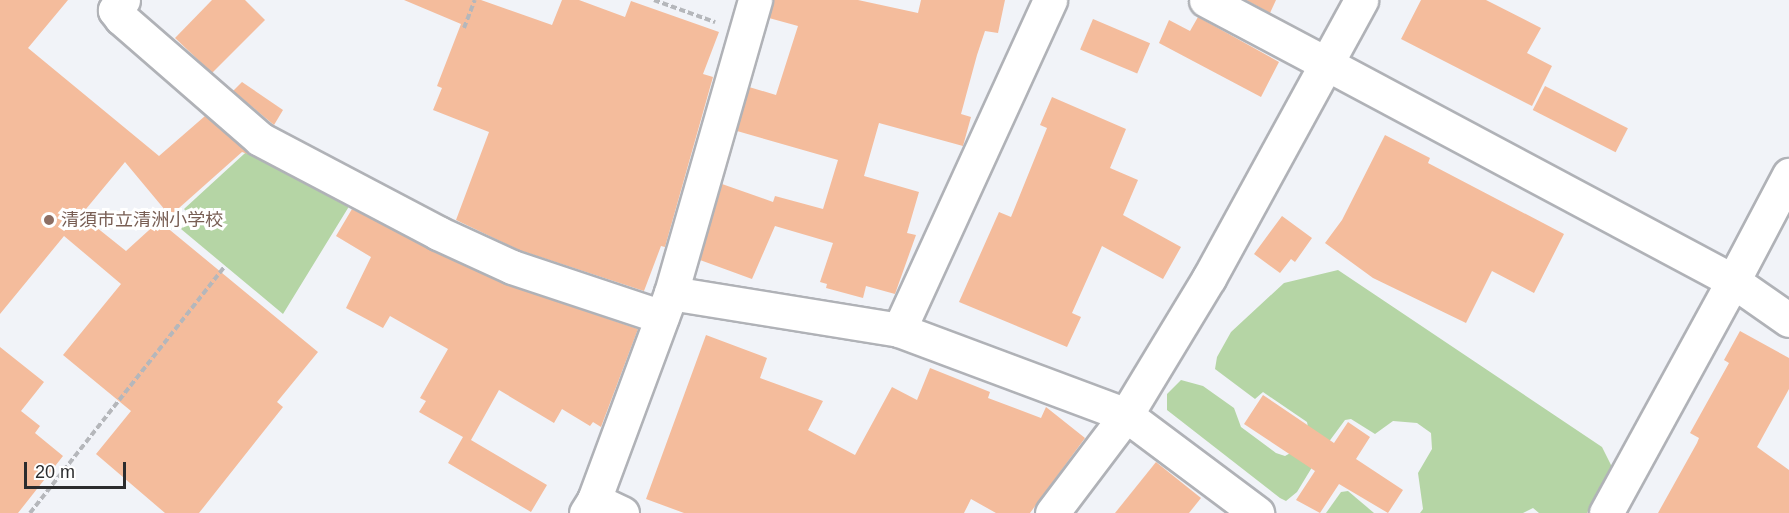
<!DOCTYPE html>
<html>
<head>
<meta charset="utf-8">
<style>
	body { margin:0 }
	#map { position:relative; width:1789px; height:513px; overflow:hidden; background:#f1f3f8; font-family:Arial,"Noto Sans JP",sans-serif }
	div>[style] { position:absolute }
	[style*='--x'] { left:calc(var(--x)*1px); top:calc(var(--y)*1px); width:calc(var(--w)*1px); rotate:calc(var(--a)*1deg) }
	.green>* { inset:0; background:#b5d5a5 }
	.building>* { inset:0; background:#f4bc9c; transform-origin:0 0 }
	.path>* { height:4px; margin-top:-2px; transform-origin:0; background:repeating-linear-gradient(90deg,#b5b7bb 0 6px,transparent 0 9px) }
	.roads { filter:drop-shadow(2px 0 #b0b2b7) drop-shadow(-2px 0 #b0b2b7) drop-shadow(0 2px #b0b2b7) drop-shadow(0 -2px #b0b2b7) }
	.street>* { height:33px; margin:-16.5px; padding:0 16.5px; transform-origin:16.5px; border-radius:16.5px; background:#fff }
	.secondary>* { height:33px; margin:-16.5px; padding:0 16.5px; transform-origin:16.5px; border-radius:16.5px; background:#fff }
	.dots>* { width:16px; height:16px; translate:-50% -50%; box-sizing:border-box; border:3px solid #fff; border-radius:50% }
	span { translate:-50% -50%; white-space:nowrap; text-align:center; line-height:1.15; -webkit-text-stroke:6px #fff; paint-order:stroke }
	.education-label { font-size:18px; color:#785e54 }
	.left { translate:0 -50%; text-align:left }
	.scale { position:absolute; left:24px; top:462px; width:102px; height:27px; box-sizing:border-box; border:3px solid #2b2c2e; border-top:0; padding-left:8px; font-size:18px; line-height:21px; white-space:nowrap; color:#2b2c2e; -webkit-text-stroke:4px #fff; paint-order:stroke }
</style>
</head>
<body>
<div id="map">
	<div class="green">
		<i style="clip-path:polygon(257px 142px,356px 195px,283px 314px,181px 229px,192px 218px,184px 209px)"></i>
		<i style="clip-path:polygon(1338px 270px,1602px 447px,1613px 469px,1587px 513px,1539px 513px,1533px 508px,1523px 513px,1420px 513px,1423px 509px,1418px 473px,1432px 449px,1431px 433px,1417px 423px,1393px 421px,1375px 434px,1351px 419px,1345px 420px,1328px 443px,1309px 432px,1307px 422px,1263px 392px,1255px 399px,1215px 369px,1217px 357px,1231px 332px,1284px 283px)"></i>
		<i style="clip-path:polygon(1181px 380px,1203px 386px,1234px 408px,1241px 427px,1276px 453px,1285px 456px,1294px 451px,1314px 464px,1297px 492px,1286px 501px,1280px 498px,1167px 410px,1167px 394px)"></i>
		<i style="clip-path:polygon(1348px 491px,1374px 513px,1326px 513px,1341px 492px)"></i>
	</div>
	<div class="building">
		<i style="clip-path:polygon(0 0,68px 0,28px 48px,159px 156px,205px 116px,253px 156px,242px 152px,170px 216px,125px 162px,81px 215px,126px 251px,159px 221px,318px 352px,277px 402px,283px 407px,199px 513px,165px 513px,96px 454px,131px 411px,63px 355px,121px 284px,64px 236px,0 314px)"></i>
		<i style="clip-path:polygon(212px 0,245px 0,265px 20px,212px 73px,175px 38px)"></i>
		<i style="clip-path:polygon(404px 0,481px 0,552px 25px,562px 0,579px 0,625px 17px,631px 1px,719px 32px,703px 74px,713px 77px,665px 247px,661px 246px,644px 291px,519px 250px,456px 220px,489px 132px,433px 110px,442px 88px,437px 86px,461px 24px)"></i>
		<i style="clip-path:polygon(773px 0,858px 0,918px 13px,921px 0,1005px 0,998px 33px,985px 31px,977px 55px,961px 114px,971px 117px,963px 146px,879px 123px,864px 176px,919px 192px,907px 233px,916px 235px,895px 294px,866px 286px,863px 298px,826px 288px,827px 284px,820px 282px,833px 243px,775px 226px,752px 279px,700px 260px,722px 184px,773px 202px,775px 196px,823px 209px,838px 160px,737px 131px,749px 87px,776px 95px,798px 26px,769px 18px)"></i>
		<i style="clip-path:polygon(1246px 0,1276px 0,1270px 13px)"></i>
		<i style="clip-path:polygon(1421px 0,1486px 0,1541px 28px,1527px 53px,1552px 66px,1532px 106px,1401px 39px)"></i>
		<i style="clip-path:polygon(1198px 17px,1279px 62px,1261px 97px,1159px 43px,1169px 20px,1190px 31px)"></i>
		<i style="left:1093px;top:19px;width:62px;height:33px;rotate:23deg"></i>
		<i style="clip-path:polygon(242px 82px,283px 110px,274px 125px,233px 91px)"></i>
		<i style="left:1545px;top:86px;width:93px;height:27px;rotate:27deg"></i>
		<i style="clip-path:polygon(1052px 97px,1126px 129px,1110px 168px,1138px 180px,1123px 215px,1181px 247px,1163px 279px,1102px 246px,1072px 313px,1081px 317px,1067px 347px,959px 302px,999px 212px,1011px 217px,1047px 128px,1040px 125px)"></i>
		<i style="clip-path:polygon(1385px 135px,1430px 158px,1428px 163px,1564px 234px,1534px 293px,1492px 271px,1466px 323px,1373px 278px,1325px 243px,1342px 220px)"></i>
		<i style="clip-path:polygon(352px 209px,504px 284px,638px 329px,601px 427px,593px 422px,590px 426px,562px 409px,554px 423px,499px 390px,471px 440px,547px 485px,531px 512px,448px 463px,463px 437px,419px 412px,426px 401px,420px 398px,448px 349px,390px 316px,383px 328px,346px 308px,371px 257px,336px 236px)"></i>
		<i style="clip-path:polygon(1282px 216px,1312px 238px,1295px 262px,1291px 259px,1280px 273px,1254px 254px)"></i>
		<i style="clip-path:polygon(1740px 331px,1789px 358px,1789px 389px,1757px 447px,1789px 470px,1789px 513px,1658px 513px,1697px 443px,1699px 438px,1690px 433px,1729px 363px,1724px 360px)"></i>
		<i style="clip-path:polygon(706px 335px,767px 358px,760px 378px,823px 401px,808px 430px,855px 455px,892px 387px,917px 400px,930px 368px,990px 392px,988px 398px,1041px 418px,1046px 407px,1085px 438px,1030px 513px,996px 513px,971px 499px,964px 513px,684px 513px,646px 499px)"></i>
		<i style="clip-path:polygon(0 347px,44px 382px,21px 411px,40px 426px,35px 433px,63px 456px,18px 513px,0 513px)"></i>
		<i style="clip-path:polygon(1263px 395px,1334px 443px,1348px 422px,1370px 437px,1356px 459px,1403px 490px,1388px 513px,1339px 484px,1320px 513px,1296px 500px,1315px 471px,1244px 424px)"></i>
		<i style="clip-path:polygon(1156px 462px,1201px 498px,1189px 513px,1115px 513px)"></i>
	</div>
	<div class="path">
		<i style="--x:654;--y:0;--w:65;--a:19.8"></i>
		<i style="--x:464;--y:28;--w:30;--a:-69"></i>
		<i style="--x:30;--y:513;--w:315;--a:-51.7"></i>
	</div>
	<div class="roads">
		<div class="street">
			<i style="--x:123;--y:0;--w:13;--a:129"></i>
			<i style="--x:115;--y:10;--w:10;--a:53"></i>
			<i style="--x:121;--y:18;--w:184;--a:41"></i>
			<i style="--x:260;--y:139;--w:201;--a:27.8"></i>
			<i style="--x:438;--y:233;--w:81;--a:24.7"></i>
			<i style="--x:512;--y:267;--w:158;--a:18.4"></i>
			<i style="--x:1206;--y:0;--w:137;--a:27.9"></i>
			<i style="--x:671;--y:293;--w:231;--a:9.2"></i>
			<i style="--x:899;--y:330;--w:242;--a:20.5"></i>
			<i style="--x:1126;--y:415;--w:164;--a:36.8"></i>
			<i style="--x:899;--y:330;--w:363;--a:-65.4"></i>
			<i style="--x:594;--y:500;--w:221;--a:-69.6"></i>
			<i style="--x:671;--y:293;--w:305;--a:-74"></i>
			<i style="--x:1606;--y:513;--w:264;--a:-61.3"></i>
		</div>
		<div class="secondary">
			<i style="--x:1327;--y:64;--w:460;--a:28.1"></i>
			<i style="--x:1733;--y:281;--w:68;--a:34.9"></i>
			<i style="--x:1733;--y:281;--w:120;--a:-62.2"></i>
			<i style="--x:586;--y:513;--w:15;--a:-58"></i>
			<i style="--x:594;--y:500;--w:31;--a:25"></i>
			<i style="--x:1052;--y:513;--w:123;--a:-52.9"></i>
			<i style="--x:1126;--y:415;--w:160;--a:-58.8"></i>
			<i style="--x:1209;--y:278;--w:317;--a:-61.3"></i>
		</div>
	</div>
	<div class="dots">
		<i style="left:49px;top:220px;background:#8d6e63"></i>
	</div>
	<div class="education-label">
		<span class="left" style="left:61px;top:220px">清須市立清洲小学校</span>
	</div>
	<div class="scale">20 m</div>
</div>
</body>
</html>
